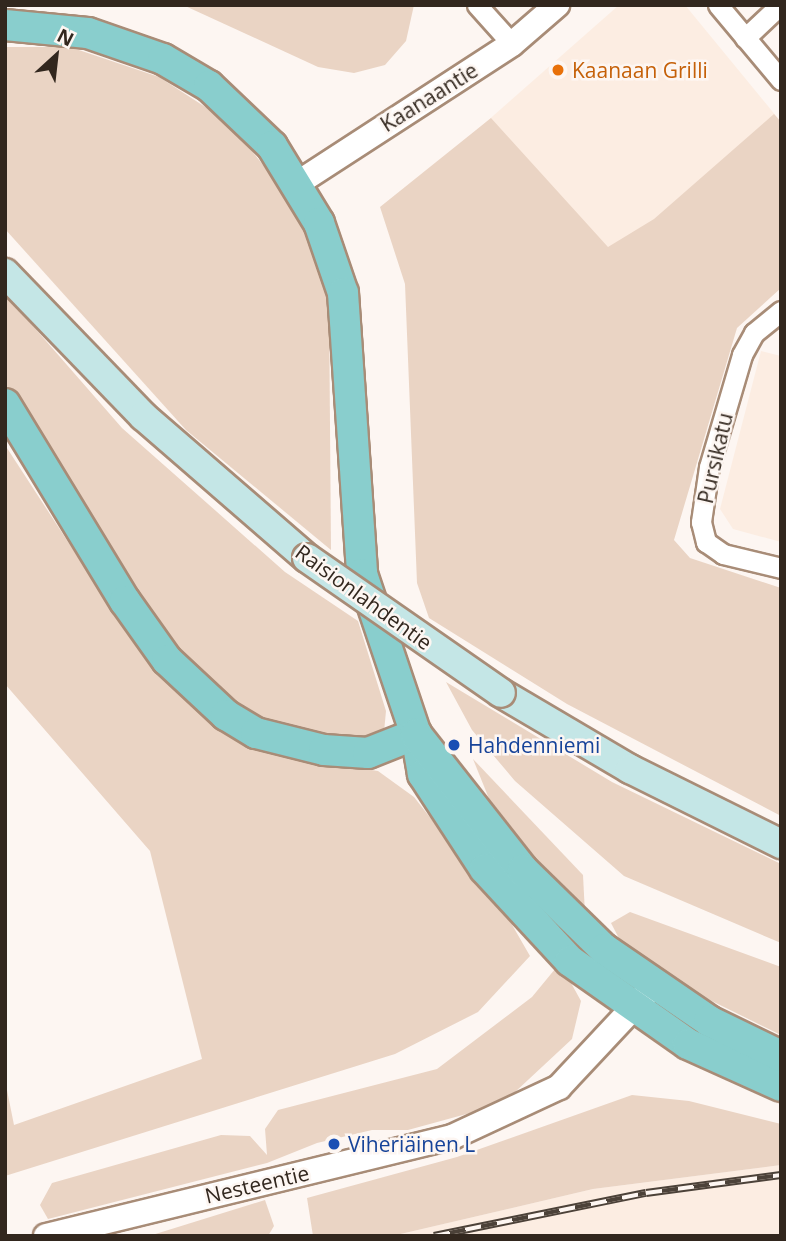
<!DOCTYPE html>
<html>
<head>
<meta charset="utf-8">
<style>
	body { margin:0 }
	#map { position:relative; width:786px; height:1241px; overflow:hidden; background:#fdf6f2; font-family:"Open Sans",sans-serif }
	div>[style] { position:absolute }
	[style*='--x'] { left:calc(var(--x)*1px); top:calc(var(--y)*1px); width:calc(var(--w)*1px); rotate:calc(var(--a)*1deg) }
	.built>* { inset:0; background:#fcede2 }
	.green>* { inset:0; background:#ead4c4 }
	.roads { filter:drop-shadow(2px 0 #a88c77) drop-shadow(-2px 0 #a88c77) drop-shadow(0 2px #a88c77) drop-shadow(0 -2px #a88c77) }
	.minor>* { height:19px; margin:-9.5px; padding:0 9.5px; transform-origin:9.5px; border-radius:9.5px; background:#fff }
	.tertiary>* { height:24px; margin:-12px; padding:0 12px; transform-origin:12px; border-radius:12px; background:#fff }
	.secondary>* { height:28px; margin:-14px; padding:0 14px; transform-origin:14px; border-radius:14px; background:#c4e6e6 }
	.primary>* { height:30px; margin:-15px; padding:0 15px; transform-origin:15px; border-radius:15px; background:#89cecd }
	.rail>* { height:8px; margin-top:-4px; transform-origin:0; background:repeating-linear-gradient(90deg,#fdf6f2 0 16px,#4c4239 0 32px); box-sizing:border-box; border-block:2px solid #4c4239 }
	.bridges { filter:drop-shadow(2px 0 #a88c77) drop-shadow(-2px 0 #a88c77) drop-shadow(0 2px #a88c77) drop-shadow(0 -2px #a88c77) }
	.secondary-bridge>* { height:28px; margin:-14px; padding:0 14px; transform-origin:14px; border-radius:14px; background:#c4e6e6 }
	.dots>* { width:19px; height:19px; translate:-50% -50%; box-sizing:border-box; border:4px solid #fdf6f2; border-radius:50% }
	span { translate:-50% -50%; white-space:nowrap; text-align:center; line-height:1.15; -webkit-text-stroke:5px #fdf6f2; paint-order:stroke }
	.food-label { font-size:21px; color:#c56008 }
	.left { translate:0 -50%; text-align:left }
	.street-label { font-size:21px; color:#32271e }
	.transit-label { font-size:21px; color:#164399 }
	.frame { position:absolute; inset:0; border:7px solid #32271e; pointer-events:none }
	.north { position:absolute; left:21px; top:21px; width:70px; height:70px; -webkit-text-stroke:5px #fdf6f2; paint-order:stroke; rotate:27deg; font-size:19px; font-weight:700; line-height:28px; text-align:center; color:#32271e }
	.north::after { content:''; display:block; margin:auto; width:24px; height:32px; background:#32271e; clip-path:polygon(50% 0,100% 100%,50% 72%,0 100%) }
</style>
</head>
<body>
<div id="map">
	<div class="built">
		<i style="clip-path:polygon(619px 5px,685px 5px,781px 122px,781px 288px,418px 212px,435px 167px)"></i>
		<i style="clip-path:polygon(761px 351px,781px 356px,781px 542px,733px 529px,720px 509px)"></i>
		<i style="clip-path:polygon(781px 1165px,781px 1236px,392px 1236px,593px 1189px)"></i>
	</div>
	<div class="green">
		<i style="clip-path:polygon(183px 5px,414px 5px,406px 41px,385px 65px,354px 73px,318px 67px)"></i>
		<i style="clip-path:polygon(5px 47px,70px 47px,159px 77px,230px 123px,288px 197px,309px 233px,329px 300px,331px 550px,186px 430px,5px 229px)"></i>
		<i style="clip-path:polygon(774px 114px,781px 122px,781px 288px,737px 328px,674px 540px,690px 558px,781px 588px,781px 816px,567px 704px,429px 618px,417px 583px,405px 284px,380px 207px,491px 118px,608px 247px,654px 219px)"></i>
		<i style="clip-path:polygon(5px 294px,122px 428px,285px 572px,358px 621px,386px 711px,384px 732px,372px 740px,292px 733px,260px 722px,186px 666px,77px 508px,5px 383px)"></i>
		<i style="clip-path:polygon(5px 445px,124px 628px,208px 720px,243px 741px,289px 757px,378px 771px,414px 797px,507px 916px,530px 956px,478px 1012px,395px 1054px,5px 1176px,5px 1080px,14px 1125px,202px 1059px,150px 851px,5px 684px)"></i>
		<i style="clip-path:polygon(446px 682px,612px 782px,781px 864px,781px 943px,624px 876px,515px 781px,472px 730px)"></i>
		<i style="clip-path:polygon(473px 759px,583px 875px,585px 914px,496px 816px)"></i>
		<i style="clip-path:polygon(630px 912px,781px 967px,781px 1035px,663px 977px,623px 946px,611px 923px)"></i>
		<i style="clip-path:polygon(560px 963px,581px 1001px,572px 1039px,514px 1093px,481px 1110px,408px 1130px,372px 1130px,317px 1143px,267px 1163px,48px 1219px,40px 1205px,52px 1183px,221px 1135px,250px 1136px,267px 1155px,265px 1129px,278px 1110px,437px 1069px,532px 997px)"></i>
		<i style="clip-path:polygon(632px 1095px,689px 1101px,781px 1124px,781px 1165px,593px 1189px,392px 1236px,313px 1236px,307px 1198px,457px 1157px)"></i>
		<i style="clip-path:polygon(265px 1200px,274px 1226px,268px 1236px,149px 1236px)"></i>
	</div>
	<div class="roads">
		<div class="minor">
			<i style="--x:477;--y:5;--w:52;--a:48.1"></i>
			<i style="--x:718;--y:5;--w:98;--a:50"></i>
			<i style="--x:745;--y:38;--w:48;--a:-43.3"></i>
			<i style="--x:781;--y:311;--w:35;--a:141"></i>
			<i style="--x:754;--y:333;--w:25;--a:119"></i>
			<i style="--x:742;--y:355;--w:117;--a:106.4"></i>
			<i style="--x:709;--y:467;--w:56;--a:98.3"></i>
			<i style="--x:701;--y:522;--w:21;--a:76"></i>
			<i style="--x:706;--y:542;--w:21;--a:35"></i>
			<i style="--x:723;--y:554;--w:60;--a:13.6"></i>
		</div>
		<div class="tertiary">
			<i style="--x:298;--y:183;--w:255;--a:-33"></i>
			<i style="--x:512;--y:44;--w:60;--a:-40.9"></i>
			<i style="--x:46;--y:1236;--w:418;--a:-13.7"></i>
			<i style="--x:452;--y:1137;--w:118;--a:-25"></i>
			<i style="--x:559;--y:1087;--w:127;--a:-46.9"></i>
		</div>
		<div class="secondary">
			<i style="--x:5;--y:273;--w:199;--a:46"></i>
			<i style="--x:143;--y:416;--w:217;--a:40.9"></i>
			<i style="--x:501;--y:693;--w:150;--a:30.5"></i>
			<i style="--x:630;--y:769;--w:169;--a:26.4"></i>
		</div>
		<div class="primary">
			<i style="--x:5;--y:25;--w:83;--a:5.5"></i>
			<i style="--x:88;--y:33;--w:79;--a:19.1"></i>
			<i style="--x:163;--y:59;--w:53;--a:30.4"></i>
			<i style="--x:209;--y:86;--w:87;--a:43.6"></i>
			<i style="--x:272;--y:146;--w:90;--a:58.6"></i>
			<i style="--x:319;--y:223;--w:74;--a:71.1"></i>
			<i style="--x:343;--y:293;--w:282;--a:86.1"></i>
			<i style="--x:362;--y:574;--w:169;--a:71.4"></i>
			<i style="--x:416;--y:734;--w:41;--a:80.1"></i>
			<i style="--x:423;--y:774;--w:113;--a:56.9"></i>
			<i style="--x:485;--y:869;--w:125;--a:47.3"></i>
			<i style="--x:570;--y:961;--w:144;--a:35.1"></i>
			<i style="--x:688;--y:1044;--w:102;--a:24.3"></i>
			<i style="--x:5;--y:404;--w:231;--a:58.7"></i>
			<i style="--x:125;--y:601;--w:72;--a:54.6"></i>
			<i style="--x:167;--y:660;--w:81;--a:43"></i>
			<i style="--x:226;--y:715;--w:35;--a:31"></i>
			<i style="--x:256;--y:733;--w:70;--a:14"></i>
			<i style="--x:324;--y:750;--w:44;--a:3.9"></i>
			<i style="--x:368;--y:753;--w:52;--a:-21.6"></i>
			<i style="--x:416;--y:734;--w:173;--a:51.8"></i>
			<i style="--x:523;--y:870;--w:113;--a:44.3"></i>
			<i style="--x:604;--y:949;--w:127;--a:34.4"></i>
			<i style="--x:709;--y:1021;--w:80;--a:25.9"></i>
		</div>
	</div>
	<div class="rail">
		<i style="--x:434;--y:1236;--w:216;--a:-11.5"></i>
		<i style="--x:646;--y:1193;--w:136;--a:-7.6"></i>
	</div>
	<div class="bridges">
		<div class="secondary-bridge">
			<i style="--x:307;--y:558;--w:236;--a:34.8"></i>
		</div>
	</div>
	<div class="dots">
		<i style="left:558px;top:70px;background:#e8710a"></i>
		<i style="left:454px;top:745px;background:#1a4fb4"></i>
		<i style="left:334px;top:1144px;background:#1a4fb4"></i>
	</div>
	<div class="food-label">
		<span class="left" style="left:572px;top:70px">Kaanaan Grilli</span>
	</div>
	<div class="street-label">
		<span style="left:429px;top:97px;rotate:-32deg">Kaanaantie</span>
		<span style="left:715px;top:458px;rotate:-77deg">Pursikatu</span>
		<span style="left:364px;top:597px;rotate:36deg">Raisionlahdentie</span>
		<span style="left:257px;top:1184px;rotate:-13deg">Nesteentie</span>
	</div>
	<div class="transit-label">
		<span class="left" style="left:468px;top:745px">Hahdenniemi</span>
		<span class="left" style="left:348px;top:1144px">Viheriäinen L</span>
	</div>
	<div class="frame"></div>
	<div class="north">N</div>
</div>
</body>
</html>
